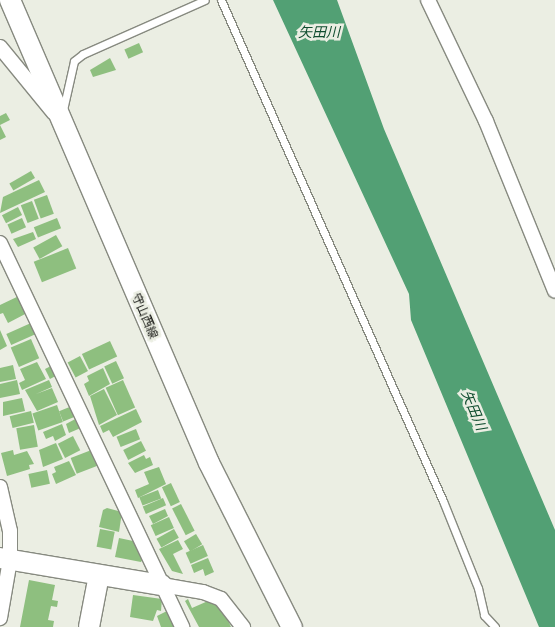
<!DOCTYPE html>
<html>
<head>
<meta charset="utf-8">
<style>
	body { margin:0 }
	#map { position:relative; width:555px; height:627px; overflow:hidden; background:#ebeee3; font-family:Lato,"Noto Sans JP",sans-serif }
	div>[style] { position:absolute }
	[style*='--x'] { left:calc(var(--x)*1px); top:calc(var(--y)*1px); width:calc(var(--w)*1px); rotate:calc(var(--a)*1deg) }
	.water>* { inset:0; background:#52a074 }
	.building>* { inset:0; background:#8ebf7f; transform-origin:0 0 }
	.roads { filter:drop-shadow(1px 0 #878a80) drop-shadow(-1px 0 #878a80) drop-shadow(0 1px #878a80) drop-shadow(0 -1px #878a80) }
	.lane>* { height:7px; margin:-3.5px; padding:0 3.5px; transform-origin:3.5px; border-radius:3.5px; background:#fff }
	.street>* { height:14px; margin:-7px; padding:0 7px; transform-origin:7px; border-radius:7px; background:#fff }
	.secondary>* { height:20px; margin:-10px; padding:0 10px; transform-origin:10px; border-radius:10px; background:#fff }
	span { translate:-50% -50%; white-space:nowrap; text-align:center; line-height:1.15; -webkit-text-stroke:5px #ebeee3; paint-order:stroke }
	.street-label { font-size:12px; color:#191a17 }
	.water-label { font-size:14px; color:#104d2f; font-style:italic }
</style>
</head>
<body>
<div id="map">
	<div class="water">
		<i style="clip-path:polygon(273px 0,337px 0,384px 129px,555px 530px,555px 627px,539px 627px,411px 320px,409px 294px)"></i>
	</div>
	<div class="building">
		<i style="left:139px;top:43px;width:10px;height:16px;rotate:66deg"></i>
		<i style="clip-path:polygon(110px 58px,116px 70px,93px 77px,90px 70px)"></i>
		<i style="clip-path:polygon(6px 113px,10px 120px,0 125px,6px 137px,0 140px,0 116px)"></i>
		<i style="left:31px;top:171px;width:8px;height:25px;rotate:60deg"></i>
		<i style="clip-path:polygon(39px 180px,45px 192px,0 213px,3px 197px)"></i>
		<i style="left:47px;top:195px;width:20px;height:14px;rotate:70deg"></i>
		<i style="left:32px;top:201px;width:19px;height:12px;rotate:69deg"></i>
		<i style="left:18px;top:207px;width:9px;height:18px;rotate:63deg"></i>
		<i style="left:22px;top:218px;width:10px;height:16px;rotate:66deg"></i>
		<i style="left:57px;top:218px;width:11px;height:25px;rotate:68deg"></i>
		<i style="clip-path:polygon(33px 232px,36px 239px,18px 247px,13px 239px)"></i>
		<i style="left:56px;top:235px;width:13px;height:26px;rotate:61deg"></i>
		<i style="left:68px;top:248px;width:22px;height:37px;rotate:68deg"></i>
		<i style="clip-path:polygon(21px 295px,29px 312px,8px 323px,3px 313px,0 314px,0 305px)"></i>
		<i style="left:31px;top:323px;width:12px;height:27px;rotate:66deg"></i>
		<i style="clip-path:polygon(0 330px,7px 346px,0 350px)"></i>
		<i style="left:31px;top:339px;width:21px;height:22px;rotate:67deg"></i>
		<i style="left:110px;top:341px;width:17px;height:31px;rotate:65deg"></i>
		<i style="left:80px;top:356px;width:17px;height:14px;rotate:62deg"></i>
		<i style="left:116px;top:361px;width:19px;height:13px;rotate:65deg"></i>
		<i style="clip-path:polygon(37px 362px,46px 379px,22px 390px,19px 383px,25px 380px,20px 369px)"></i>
		<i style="clip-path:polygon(13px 365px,16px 379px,0 382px,0 368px)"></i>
		<i style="left:53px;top:365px;width:11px;height:9px;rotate:63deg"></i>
		<i style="clip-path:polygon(103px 368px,110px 384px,89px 396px,84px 384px,89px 381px,87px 376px)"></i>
		<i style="clip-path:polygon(17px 380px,20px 394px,0 398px,0 384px)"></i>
		<i style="clip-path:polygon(49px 380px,52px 387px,36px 394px,52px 388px,58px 402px,37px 411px,25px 390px)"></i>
		<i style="left:123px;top:380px;width:30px;height:19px;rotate:66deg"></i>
		<i style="clip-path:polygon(104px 389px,117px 415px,99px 425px,90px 396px)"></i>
		<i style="clip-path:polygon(22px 398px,25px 411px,3px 416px,3px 402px)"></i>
		<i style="left:57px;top:405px;width:18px;height:26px;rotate:71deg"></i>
		<i style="left:72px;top:406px;width:11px;height:14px;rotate:68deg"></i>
		<i style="clip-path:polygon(136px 409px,142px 422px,113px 437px,109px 430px,103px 433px,100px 426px)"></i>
		<i style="left:31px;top:411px;width:12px;height:22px;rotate:76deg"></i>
		<i style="clip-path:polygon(79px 417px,83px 427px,69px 433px,66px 424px)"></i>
		<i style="clip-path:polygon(62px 424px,66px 435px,55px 441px,53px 436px,46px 439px,43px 432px)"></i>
		<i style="left:34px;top:425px;width:22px;height:18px;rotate:80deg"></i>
		<i style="left:136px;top:429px;width:11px;height:21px;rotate:68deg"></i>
		<i style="left:73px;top:436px;width:16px;height:17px;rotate:63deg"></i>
		<i style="left:141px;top:441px;width:11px;height:20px;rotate:63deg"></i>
		<i style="clip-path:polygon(56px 443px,63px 459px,43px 467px,39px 450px)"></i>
		<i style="left:94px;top:449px;width:17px;height:25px;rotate:69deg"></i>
		<i style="clip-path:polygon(13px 450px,14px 455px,27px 451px,34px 464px,29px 465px,30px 469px,7px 476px,1px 453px)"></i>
		<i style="clip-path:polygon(144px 455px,146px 459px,150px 457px,153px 465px,135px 473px,128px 463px)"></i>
		<i style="clip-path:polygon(69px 461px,76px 475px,56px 484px,52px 474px,56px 472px,54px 467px)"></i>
		<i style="clip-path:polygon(159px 467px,166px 484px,138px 498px,135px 490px,149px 484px,144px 472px)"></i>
		<i style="left:47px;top:470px;width:14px;height:19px;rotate:78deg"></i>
		<i style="left:171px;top:483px;width:21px;height:10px;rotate:65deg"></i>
		<i style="left:158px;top:490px;width:9px;height:20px;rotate:69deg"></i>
		<i style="left:163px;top:498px;width:8px;height:22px;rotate:67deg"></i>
		<i style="left:181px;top:504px;width:30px;height:10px;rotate:63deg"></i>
		<i style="clip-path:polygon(107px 508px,122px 512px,119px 532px,99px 527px,103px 510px)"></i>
		<i style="clip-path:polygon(165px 509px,168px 516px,153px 524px,149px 516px)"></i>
		<i style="left:169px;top:517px;width:12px;height:20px;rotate:66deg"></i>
		<i style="left:100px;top:529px;width:15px;height:18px;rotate:11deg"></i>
		<i style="left:174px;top:529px;width:10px;height:20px;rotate:61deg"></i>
		<i style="left:196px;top:534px;width:12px;height:14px;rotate:59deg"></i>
		<i style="clip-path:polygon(119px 538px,138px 542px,144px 557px,141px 562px,115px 557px)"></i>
		<i style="clip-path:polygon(178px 540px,183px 549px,173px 554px,183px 574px,172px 571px,159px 549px)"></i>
		<i style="left:203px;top:545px;width:12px;height:19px;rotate:66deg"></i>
		<i style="clip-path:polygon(208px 558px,214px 572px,205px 576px,203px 569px,194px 573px,191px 565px)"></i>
		<i style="clip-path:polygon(29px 580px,55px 585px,52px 600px,58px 601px,57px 607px,51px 606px,48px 620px,54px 621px,53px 627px,20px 627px)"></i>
		<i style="clip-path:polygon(133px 595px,162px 599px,161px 611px,157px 610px,153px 621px,130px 617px)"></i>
		<i style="clip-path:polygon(188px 599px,192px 608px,208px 601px,222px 607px,231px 627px,199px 627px,185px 601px)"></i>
		<i style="clip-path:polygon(167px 611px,174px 627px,161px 627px,157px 616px)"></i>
	</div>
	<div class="roads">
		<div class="lane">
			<i style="--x:221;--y:0;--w:548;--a:66.1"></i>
			<i style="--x:443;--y:501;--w:94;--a:68.1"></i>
			<i style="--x:478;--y:588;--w:28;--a:77"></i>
			<i style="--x:484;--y:615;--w:16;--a:47"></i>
			<i style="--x:63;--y:110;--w:50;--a:-77.3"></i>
			<i style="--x:74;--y:61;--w:11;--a:-38"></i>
			<i style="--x:83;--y:54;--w:133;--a:-23.9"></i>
		</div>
		<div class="street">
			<i style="--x:428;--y:0;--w:134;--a:64.4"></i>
			<i style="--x:486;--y:121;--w:183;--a:67.9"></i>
			<i style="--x:0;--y:47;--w:85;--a:50.7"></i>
			<i style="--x:0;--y:243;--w:425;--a:64.6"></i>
			<i style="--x:0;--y:487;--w:45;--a:77.2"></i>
			<i style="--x:10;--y:531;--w:29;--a:90"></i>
			<i style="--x:10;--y:560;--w:59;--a:99.8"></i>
			<i style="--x:162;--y:585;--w:42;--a:9.7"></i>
			<i style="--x:203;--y:592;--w:19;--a:21"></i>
			<i style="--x:221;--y:599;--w:36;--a:52"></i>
		</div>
		<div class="secondary">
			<i style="--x:10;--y:0;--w:504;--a:66.74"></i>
			<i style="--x:209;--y:463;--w:184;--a:63.2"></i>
			<i style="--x:0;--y:558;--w:164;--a:9.5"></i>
			<i style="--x:89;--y:627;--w:53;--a:-79.1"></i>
		</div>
	</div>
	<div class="street-label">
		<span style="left:145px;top:316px;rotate:67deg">守山西線</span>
	</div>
	<div class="water-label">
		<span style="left:319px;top:32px">矢田川</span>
		<span style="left:474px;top:410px;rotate:67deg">矢田川</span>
	</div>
</div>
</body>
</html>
